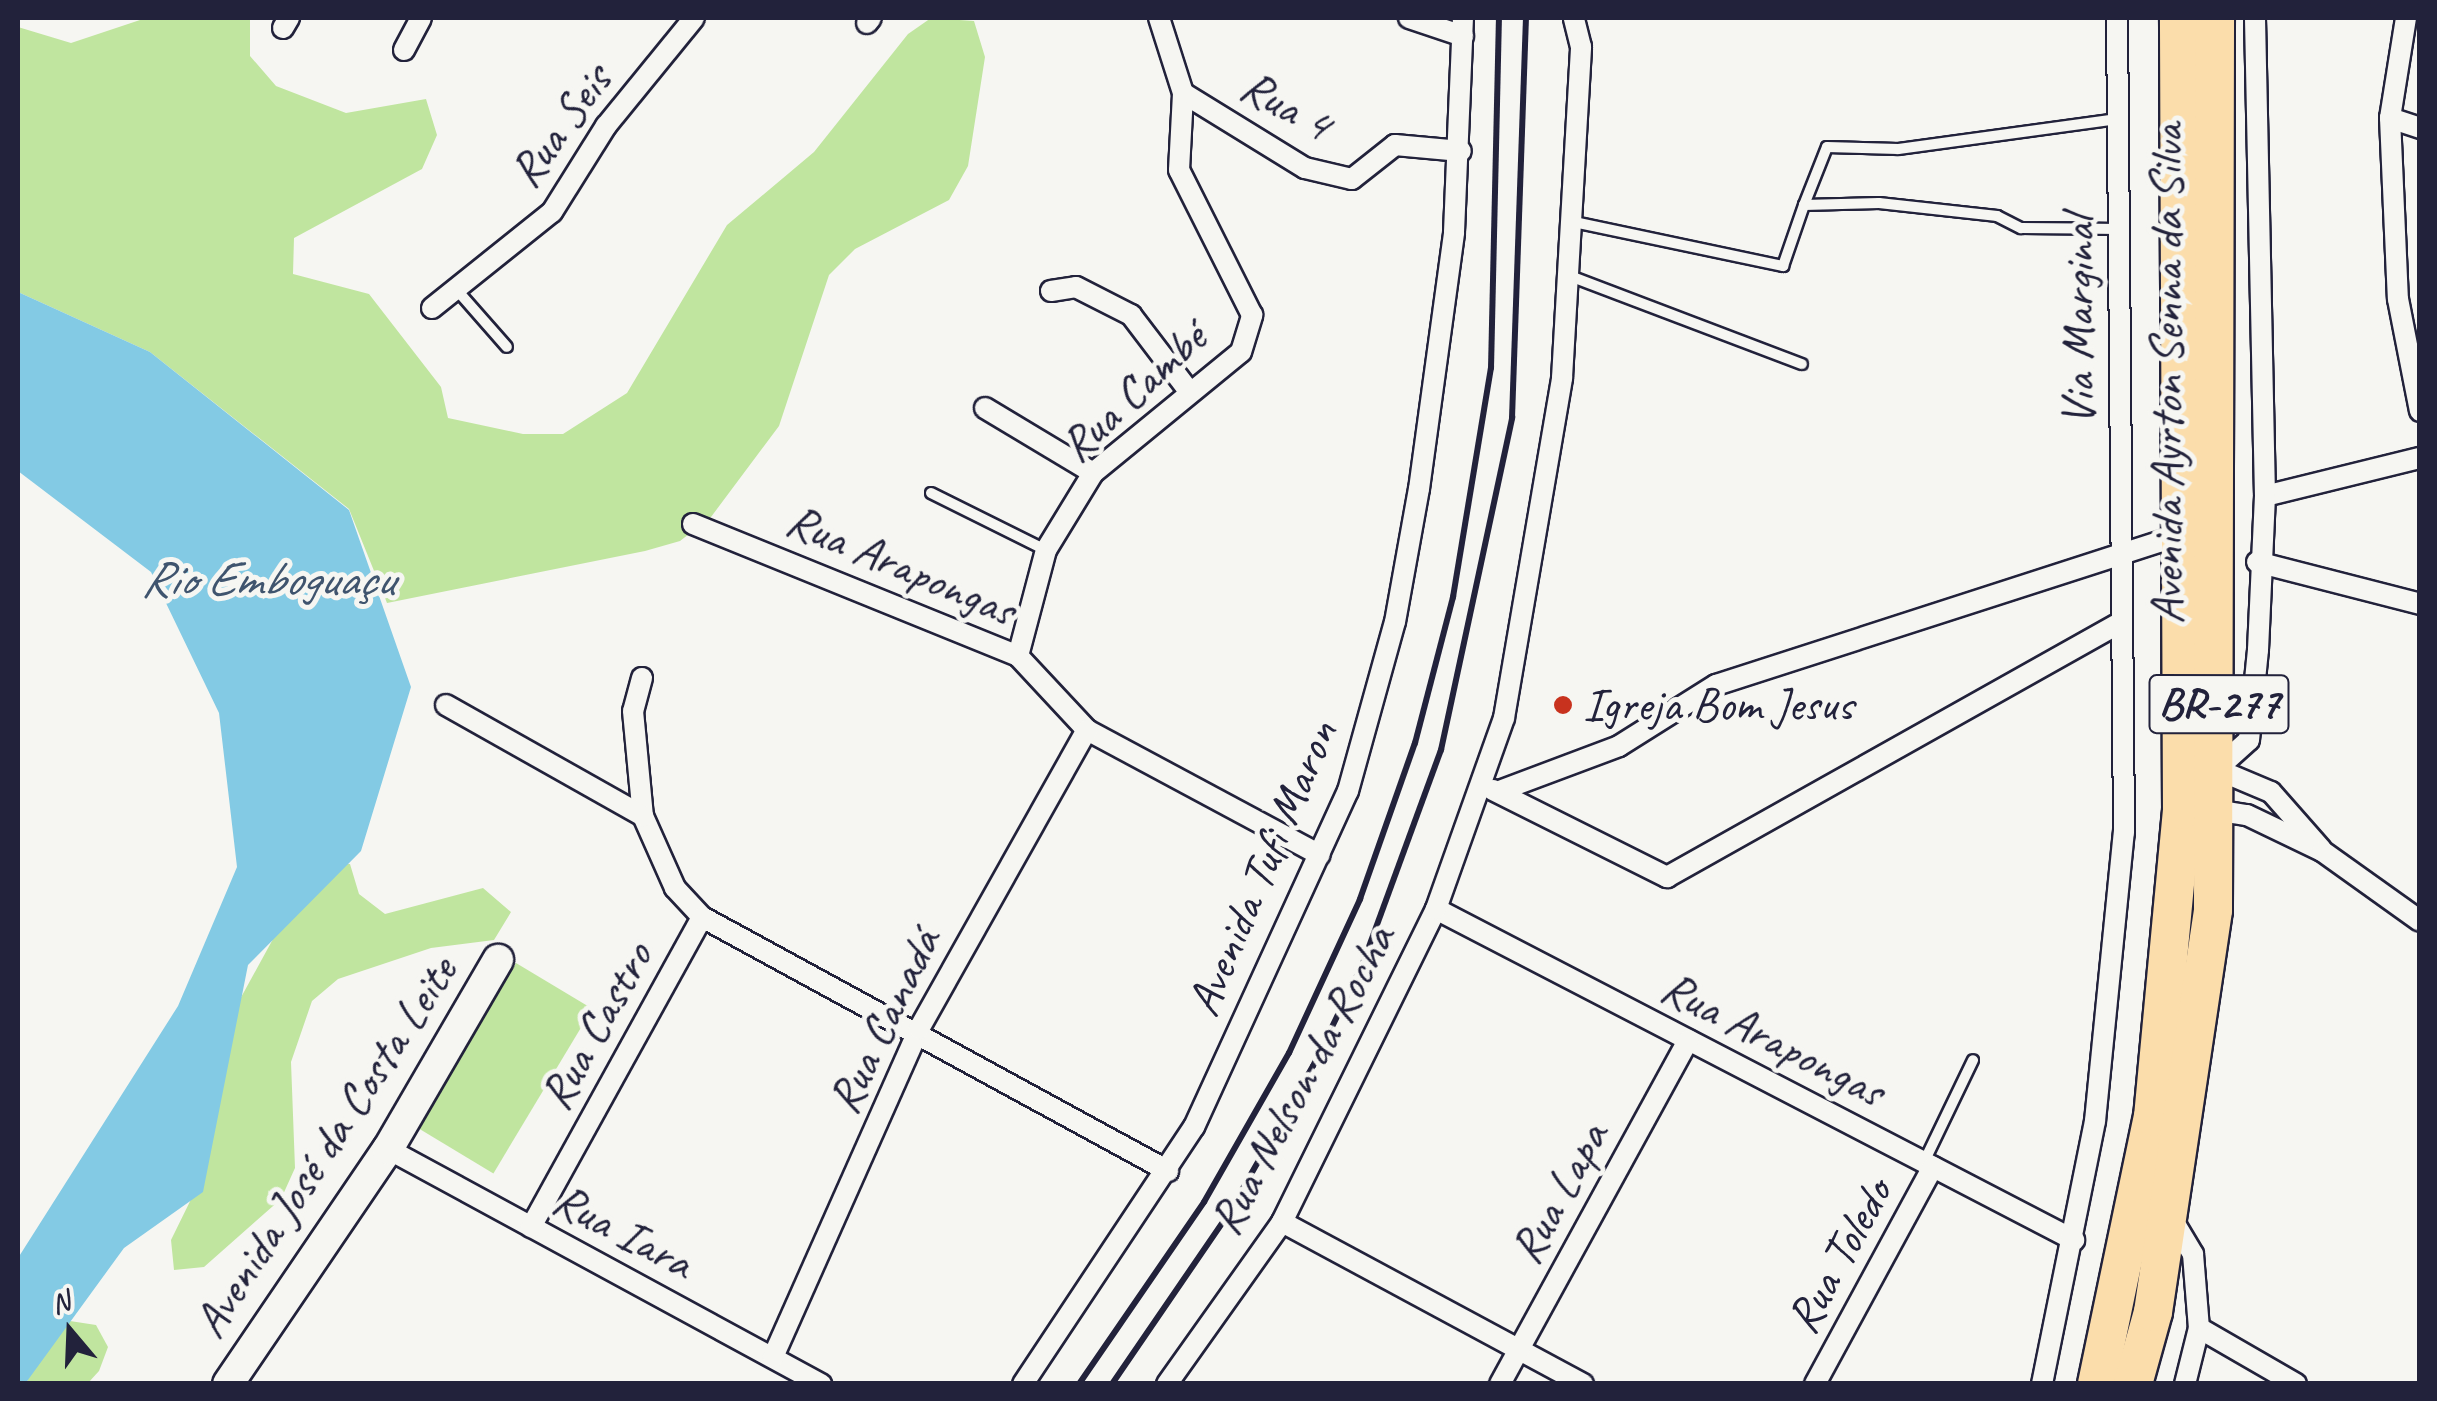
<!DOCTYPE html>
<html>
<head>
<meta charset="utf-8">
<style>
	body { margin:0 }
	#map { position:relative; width:2437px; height:1401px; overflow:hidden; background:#f6f6f2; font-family:Caveat,sans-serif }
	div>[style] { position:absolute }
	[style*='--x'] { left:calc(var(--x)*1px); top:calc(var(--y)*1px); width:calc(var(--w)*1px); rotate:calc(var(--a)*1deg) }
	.green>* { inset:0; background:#c0e59f; transform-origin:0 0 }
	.water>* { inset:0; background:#83cae4 }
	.roads { filter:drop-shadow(2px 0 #22223b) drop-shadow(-2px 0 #22223b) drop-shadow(0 2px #22223b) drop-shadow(0 -2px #22223b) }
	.lane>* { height:10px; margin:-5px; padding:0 5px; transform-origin:5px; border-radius:5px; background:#f6f6f2 }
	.street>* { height:20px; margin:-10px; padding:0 10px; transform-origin:10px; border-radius:10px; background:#f6f6f2 }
	.secondary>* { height:30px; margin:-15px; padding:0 15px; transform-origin:15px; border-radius:15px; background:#f6f6f2 }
	.highway>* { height:38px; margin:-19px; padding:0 19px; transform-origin:19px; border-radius:19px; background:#fbddab }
	.rail>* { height:6px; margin:-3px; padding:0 3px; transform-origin:3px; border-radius:3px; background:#22223b }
	.dots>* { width:28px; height:28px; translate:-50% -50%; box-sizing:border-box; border:5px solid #f6f6f2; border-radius:50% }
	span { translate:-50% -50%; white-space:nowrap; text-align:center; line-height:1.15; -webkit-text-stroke:10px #f6f6f2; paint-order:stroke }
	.shield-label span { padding:2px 8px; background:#f6f6f2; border:2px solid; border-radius:8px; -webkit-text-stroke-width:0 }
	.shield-label { font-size:45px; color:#22223b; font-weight:700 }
	.street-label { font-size:48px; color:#22223b }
	.poi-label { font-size:48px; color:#22223b }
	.left { translate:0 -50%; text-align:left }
	.water-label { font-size:50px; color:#3f546e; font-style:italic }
	.frame { position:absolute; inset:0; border:20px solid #22223b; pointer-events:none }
	.north { position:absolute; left:20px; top:1281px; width:100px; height:100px; -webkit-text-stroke:8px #f6f6f2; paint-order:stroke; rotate:341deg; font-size:28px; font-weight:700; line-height:40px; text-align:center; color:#22223b }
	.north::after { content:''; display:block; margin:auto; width:35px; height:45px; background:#22223b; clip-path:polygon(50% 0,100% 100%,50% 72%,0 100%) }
</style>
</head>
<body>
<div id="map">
	<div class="green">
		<i style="clip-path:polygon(146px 18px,250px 18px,250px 56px,276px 86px,346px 113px,426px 99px,437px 135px,422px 169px,294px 238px,293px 274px,369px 294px,441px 387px,448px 418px,523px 434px,563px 434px,627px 393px,727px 225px,814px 152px,908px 34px,931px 18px,974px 21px,985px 57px,968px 166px,949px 200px,855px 249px,829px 275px,779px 426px,711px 517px,680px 541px,645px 551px,387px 603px,349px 509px,150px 352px,18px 292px,18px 27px,71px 43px)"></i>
		<i style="clip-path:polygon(314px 864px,350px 864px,359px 894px,385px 914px,483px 888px,511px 912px,494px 940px,431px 948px,338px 979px,312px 1001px,291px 1062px,295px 1168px,281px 1199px,204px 1267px,174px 1270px,171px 1240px,200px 1181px,233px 1012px)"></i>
		<i style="left:516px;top:963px;width:89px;height:192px;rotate:31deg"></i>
		<i style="clip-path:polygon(70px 1321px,96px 1325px,108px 1347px,99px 1371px,88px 1383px,26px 1384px,47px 1327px)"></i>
	</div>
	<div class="water">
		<i style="clip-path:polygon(18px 292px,150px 352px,349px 510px,411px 687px,361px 851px,248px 965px,203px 1192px,124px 1248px,25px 1384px,18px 1383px,18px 1258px,178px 1006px,237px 867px,219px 713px,151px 572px,18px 471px)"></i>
	</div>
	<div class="roads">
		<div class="lane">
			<i style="--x:1804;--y:205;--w:62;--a:-68.4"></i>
			<i style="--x:1827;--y:147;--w:71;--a:1.6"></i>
			<i style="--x:1898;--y:149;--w:222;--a:-7.8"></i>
			<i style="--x:1574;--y:222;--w:214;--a:11.9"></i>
			<i style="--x:1783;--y:266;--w:65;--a:-71"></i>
			<i style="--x:1804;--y:205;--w:75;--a:-1.5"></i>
			<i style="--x:1879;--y:203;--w:119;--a:6.3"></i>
			<i style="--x:1997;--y:216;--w:27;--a:27"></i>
			<i style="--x:2021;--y:228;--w:97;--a:0.6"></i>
			<i style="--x:1570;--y:276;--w:248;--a:20.8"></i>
			<i style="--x:456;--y:289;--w:77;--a:48.7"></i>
			<i style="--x:931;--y:493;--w:128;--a:26.4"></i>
			<i style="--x:1924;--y:1162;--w:113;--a:-64.3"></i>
		</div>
		<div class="street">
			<i style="--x:1409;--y:18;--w:57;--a:18.4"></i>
			<i style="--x:2406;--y:18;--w:101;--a:99.1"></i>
			<i style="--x:2390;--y:118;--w:181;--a:87.5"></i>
			<i style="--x:2398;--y:299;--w:114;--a:78.9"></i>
			<i style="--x:867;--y:23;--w:6;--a:-51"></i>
			<i style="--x:283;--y:28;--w:12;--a:-59"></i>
			<i style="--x:404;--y:50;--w:36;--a:-62"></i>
			<i style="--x:1183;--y:93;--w:143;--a:31.6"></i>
			<i style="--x:1305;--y:168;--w:48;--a:13.2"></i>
			<i style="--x:1352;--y:179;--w:55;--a:-38.3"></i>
			<i style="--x:1395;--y:145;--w:66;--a:5.2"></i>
			<i style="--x:2390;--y:118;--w:32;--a:18"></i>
			<i style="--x:1051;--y:291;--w:25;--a:-9"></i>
			<i style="--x:1076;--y:287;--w:62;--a:27"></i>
			<i style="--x:1131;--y:315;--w:96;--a:52.7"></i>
			<i style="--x:432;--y:308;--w:154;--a:-38.7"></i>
			<i style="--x:552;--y:212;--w:102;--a:-57.9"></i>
			<i style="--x:606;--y:126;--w:139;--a:-50.8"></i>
			<i style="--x:985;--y:408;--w:126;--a:31"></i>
			<i style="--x:2265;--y:496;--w:160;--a:-13.8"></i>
			<i style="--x:693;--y:524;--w:351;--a:22.1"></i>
			<i style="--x:1018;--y:656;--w:101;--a:47"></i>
			<i style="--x:1087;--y:730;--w:264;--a:28.2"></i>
			<i style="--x:2257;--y:562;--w:168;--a:14.4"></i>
			<i style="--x:1018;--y:656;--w:110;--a:-75.2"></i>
			<i style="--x:1046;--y:550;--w:90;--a:-58.6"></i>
			<i style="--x:1093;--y:473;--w:191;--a:-39.3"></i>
			<i style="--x:1241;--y:352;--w:39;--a:-73"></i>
			<i style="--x:1252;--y:315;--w:162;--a:-116.7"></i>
			<i style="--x:1179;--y:170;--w:77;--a:-87"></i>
			<i style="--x:1183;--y:93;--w:79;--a:-107.7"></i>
			<i style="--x:642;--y:678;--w:34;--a:105"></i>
			<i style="--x:633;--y:711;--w:105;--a:84.6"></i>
			<i style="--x:643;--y:816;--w:79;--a:66"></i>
			<i style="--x:675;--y:888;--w:40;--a:47"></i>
			<i style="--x:702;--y:917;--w:531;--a:28.59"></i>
			<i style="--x:446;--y:705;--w:226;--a:29.4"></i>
			<i style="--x:2209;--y:766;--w:67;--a:22.8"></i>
			<i style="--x:2271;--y:792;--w:76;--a:48.7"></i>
			<i style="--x:2219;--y:767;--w:40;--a:-42"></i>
			<i style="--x:2249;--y:740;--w:90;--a:-84.3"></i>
			<i style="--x:2258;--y:650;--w:154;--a:-87.4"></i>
			<i style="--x:2265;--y:496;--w:478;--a:-91.2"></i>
			<i style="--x:1493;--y:790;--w:195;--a:26.6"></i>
			<i style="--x:1667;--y:877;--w:515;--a:-29.3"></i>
			<i style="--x:1502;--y:790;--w:125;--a:-20.6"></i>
			<i style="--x:1619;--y:746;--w:115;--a:-32.2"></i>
			<i style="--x:1716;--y:685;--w:488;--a:-17.9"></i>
			<i style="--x:2208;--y:809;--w:39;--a:9"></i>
			<i style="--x:2247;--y:815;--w:83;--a:25.6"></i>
			<i style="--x:2322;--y:851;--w:120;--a:35.5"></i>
			<i style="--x:1436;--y:909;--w:719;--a:27.42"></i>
			<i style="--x:388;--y:1149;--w:493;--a:28.5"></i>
			<i style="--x:2169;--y:1214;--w:47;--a:59"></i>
			<i style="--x:2193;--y:1254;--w:74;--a:85.4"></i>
			<i style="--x:2199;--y:1328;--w:58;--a:104"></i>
			<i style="--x:1282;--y:1222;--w:342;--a:28.3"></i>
			<i style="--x:531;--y:1227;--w:354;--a:-61.1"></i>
			<i style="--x:2199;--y:1328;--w:112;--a:30"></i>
			<i style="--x:773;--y:1357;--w:359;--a:-66"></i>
			<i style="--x:919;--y:1029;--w:343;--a:-60.7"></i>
			<i style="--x:1023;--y:1384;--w:309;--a:-56.4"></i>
			<i style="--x:1194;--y:1127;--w:370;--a:-65.4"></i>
			<i style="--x:1348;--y:791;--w:175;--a:-74.5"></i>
			<i style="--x:1395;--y:622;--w:135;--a:-79.8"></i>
			<i style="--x:1419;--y:489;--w:259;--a:-82.2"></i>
			<i style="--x:1454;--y:232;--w:214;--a:-87.6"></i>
			<i style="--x:1167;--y:1384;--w:199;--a:-54.6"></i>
			<i style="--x:1282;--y:1222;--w:349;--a:-63.8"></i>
			<i style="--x:1436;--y:909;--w:203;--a:-70.4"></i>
			<i style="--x:1504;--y:718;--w:345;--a:-80.3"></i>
			<i style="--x:1562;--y:378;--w:332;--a:-86.7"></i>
			<i style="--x:1581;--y:47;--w:30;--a:-104"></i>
			<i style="--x:1500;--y:1384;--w:392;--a:-61.3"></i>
			<i style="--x:1815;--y:1384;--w:247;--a:-61.5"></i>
			<i style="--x:2042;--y:1384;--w:268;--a:-78.6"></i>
			<i style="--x:2095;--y:1121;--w:289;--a:-84.3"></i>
			<i style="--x:2124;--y:833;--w:815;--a:-90.49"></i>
		</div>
		<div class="secondary">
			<i style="--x:228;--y:1384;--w:284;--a:-55.8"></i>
			<i style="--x:388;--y:1149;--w:219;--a:-59.8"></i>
		</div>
		<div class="highway">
			<i style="--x:2097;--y:1384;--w:273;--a:-78.2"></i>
			<i style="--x:2153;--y:1117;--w:308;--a:-84.6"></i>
			<i style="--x:2182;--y:810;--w:792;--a:-90.22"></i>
			<i style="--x:2133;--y:1384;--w:75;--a:-74.5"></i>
			<i style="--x:2153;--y:1312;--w:406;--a:-81.5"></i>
			<i style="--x:2213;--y:910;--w:892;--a:-89.87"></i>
		</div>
	</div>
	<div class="rail">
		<i style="--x:1079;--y:1384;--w:221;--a:-55.5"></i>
		<i style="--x:1204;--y:1202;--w:172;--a:-60.3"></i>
		<i style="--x:1289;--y:1053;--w:170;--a:-65.2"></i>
		<i style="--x:1360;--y:899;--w:165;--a:-70.6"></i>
		<i style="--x:1415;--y:743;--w:151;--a:-75.4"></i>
		<i style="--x:1453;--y:597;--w:232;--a:-80.6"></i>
		<i style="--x:1491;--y:368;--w:350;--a:-88.7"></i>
		<i style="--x:1112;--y:1384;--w:204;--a:-55.6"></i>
		<i style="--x:1227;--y:1216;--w:173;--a:-60.2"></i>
		<i style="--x:1313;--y:1066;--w:114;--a:-64.1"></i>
		<i style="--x:1363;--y:963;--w:227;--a:-69.9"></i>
		<i style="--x:1441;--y:750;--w:340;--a:-77.9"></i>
		<i style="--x:1512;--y:418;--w:400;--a:-88"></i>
	</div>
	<div class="dots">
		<i style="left:1563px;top:705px;background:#c8321e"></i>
	</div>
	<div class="shield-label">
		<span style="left:2219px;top:704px">BR-277</span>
	</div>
	<div class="street-label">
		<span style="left:1286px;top:105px;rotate:29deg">Rua 4</span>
		<span style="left:560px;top:126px;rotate:-54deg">Rua Seis</span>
		<span style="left:2078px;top:321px;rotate:-90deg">Via Marginal</span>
		<span style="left:2167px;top:374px;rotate:-90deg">Avenida Ayrton Senna da Silva</span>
		<span style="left:1133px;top:392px;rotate:-43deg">Rua Cambé</span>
		<span style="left:901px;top:565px;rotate:23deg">Rua Arapongas</span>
		<span style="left:1262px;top:868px;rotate:-67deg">Avenida Tufi Maron</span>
		<span style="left:884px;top:1021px;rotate:-64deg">Rua Canadá</span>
		<span style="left:596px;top:1026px;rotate:-61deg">Rua Castro</span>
		<span style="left:1773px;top:1039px;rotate:27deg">Rua Arapongas</span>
		<span style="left:1302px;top:1080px;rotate:-62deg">Rua Nelson da Rocha</span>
		<span style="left:325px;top:1147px;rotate:-57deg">Avenida José da Costa Leite</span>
		<span style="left:1559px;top:1193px;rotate:-61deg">Rua Lapa</span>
		<span style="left:623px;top:1231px;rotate:28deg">Rua Iara</span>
		<span style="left:1839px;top:1256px;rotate:-61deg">Rua Toledo</span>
	</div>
	<div class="poi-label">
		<span class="left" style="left:1583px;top:705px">Igreja Bom Jesus</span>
	</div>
	<div class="water-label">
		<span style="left:267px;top:579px">Rio Emboguaçu</span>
	</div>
	<div class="frame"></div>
	<div class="north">N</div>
</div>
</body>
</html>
